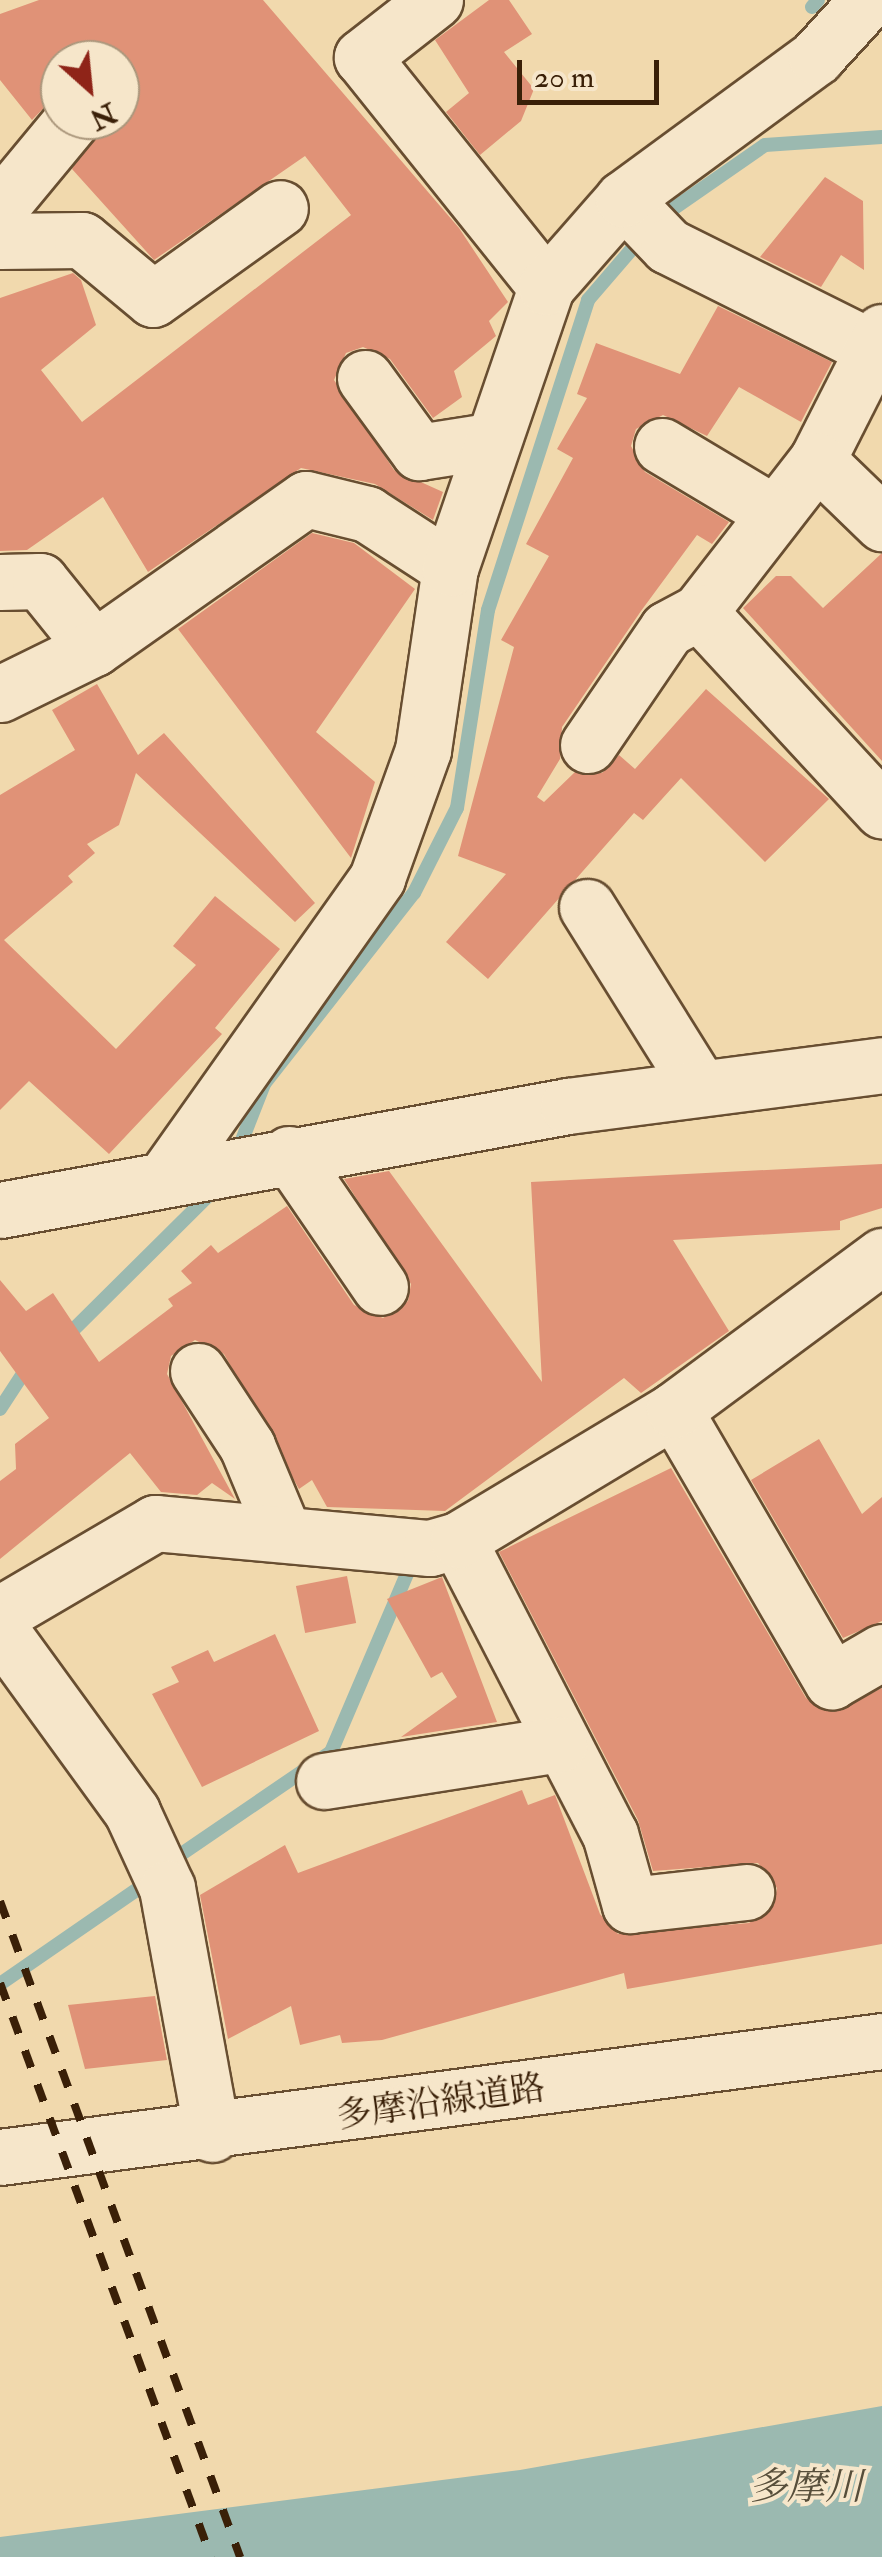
<!DOCTYPE html>
<html>
<head>
<meta charset="utf-8">
<style>
	body { margin:0 }
	#map { position:relative; width:882px; height:2557px; overflow:hidden; background:#f1d9ad; font-family:"IM FELL Double Pica","Noto Serif JP",serif }
	div>[style] { position:absolute }
	[style*='--x'] { left:calc(var(--x)*1px); top:calc(var(--y)*1px); width:calc(var(--w)*1px); rotate:calc(var(--a)*1deg) }
	.water>* { inset:0; background:#9bb9b0 }
	.stream>* { height:14px; margin:-7px; padding:0 7px; transform-origin:7px; border-radius:7px; background:#9bb9b0 }
	.building>* { inset:0; background:#e09277; transform-origin:0 0 }
	.roads { filter:drop-shadow(2px 0 #684e31) drop-shadow(-2px 0 #684e31) drop-shadow(0 2px #684e31) drop-shadow(0 -2px #684e31) }
	.minor>* { height:55px; margin:-27.5px; padding:0 27.5px; transform-origin:27.5px; border-radius:27.5px; background:#f6e6ca }
	.rail>* { height:8px; margin-top:-4px; transform-origin:0; background:repeating-linear-gradient(90deg,#3a2008 0 18px,transparent 0 36px) }
	span { translate:-50% -50%; white-space:nowrap; text-align:center; line-height:1.15; -webkit-text-stroke:8px #f6e6ca; paint-order:stroke }
	.street-label { font-size:35px; color:#3a2008 }
	.water-label { font-size:38px; color:#574e3a; font-style:italic }
	.north { position:absolute; left:40px; top:40px; width:100px; height:100px; box-sizing:border-box; background:#f6e6ca; border:2px solid #ab977c; border-radius:50%; rotate:153deg; font-size:28px; font-weight:700; line-height:40px; text-align:center; color:#3a2008 }
	.north::after { content:''; display:block; margin:auto; width:35px; height:45px; background:#8f2418; clip-path:polygon(50% 0,100% 100%,50% 72%,0 100%) }
	.scale { position:absolute; left:517px; top:60px; width:142px; height:45px; box-sizing:border-box; border:5px solid #3a2008; border-top:0; padding-left:12px; font-size:30px; line-height:35px; white-space:nowrap; color:#3a2008; -webkit-text-stroke:8px #f6e6ca; paint-order:stroke }
</style>
</head>
<body>
<div id="map">
	<div class="water">
		<i style="clip-path:polygon(882px 2406px,882px 2557px,0 2557px,0 2537px,520px 2470px)"></i>
	</div>
	<div class="stream">
		<i style="--x:812;--y:7;--w:9;--a:-49"></i>
		<i style="--x:657;--y:220;--w:131;--a:-34.8"></i>
		<i style="--x:765;--y:145;--w:117;--a:-3.9"></i>
		<i style="--x:237;--y:1153;--w:74;--a:-68.6"></i>
		<i style="--x:264;--y:1084;--w:243;--a:-51.9"></i>
		<i style="--x:414;--y:893;--w:95;--a:-63.2"></i>
		<i style="--x:457;--y:808;--w:200;--a:-81.1"></i>
		<i style="--x:488;--y:610;--w:326;--a:-72.1"></i>
		<i style="--x:588;--y:300;--w:84;--a:-49.3"></i>
		<i style="--x:65;--y:1338;--w:217;--a:-44.8"></i>
		<i style="--x:0;--y:1409;--w:51;--a:-56.9"></i>
		<i style="--x:177;--y:1857;--w:186;--a:-34.3"></i>
		<i style="--x:331;--y:1752;--w:199;--a:-66.9"></i>
		<i style="--x:0;--y:1984;--w:164;--a:-34.6"></i>
	</div>
	<div class="building">
		<i style="clip-path:polygon(39px 0,263px 0,459px 228px,508px 302px,489px 321px,496px 336px,454px 371px,462px 397px,433px 418px,390px 359px,363px 347px,346px 353px,334px 380px,394px 470px,443px 492px,433px 520px,375px 484px,301px 468px,148px 572px,103px 497px,27px 550px,0 551px,0 298px,73px 273px,81px 280px,96px 325px,41px 370px,82px 422px,351px 215px,305px 156px,154px 260px,72px 169px,102px 120px,120px 120px,120px 60px,60px 60px,60px 91px,32px 120px,0 80px,0 14px)"></i>
		<i style="clip-path:polygon(489px 0,509px 0,532px 34px,504px 52px,534px 89px,521px 121px,480px 155px,446px 112px,469px 93px,435px 40px)"></i>
		<i style="clip-path:polygon(825px 177px,863px 201px,864px 270px,841px 255px,821px 287px,760px 257px)"></i>
		<i style="clip-path:polygon(718px 306px,832px 362px,801px 422px,739px 387px,707px 436px,663px 415px,636px 429px,631px 446px,645px 472px,729px 522px,712px 544px,697px 535px,641px 611px,562px 727px,560px 759px,537px 797px,544px 802px,575px 772px,602px 773px,619px 755px,635px 769px,706px 689px,829px 799px,765px 862px,681px 778px,643px 820px,634px 813px,488px 979px,446px 942px,506px 874px,458px 856px,514px 647px,501px 640px,549px 556px,526px 544px,573px 458px,557px 449px,587px 398px,577px 394px,596px 343px,680px 374px)"></i>
		<i style="clip-path:polygon(312px 533px,354px 543px,415px 589px,316px 732px,375px 782px,351px 858px,178px 629px)"></i>
		<i style="clip-path:polygon(882px 553px,882px 761px,743px 608px,776px 576px,791px 576px,823px 608px)"></i>
		<i style="clip-path:polygon(97px 684px,138px 755px,164px 733px,315px 903px,295px 922px,136px 773px,119px 825px,87px 844px,95px 853px,68px 876px,73px 882px,4px 940px,116px 1049px,196px 965px,173px 946px,215px 896px,280px 949px,215px 1028px,222px 1034px,109px 1154px,29px 1081px,0 1110px,0 795px,75px 750px,52px 710px)"></i>
		<i style="clip-path:polygon(882px 1164px,882px 1208px,840px 1221px,840px 1230px,673px 1240px,729px 1331px,641px 1393px,624px 1378px,445px 1511px,327px 1507px,312px 1480px,299px 1489px,224px 1354px,195px 1340px,171px 1356px,167px 1374px,235px 1499px,212px 1483px,197px 1495px,161px 1492px,130px 1453px,0 1559px,0 1481px,16px 1469px,15px 1444px,49px 1418px,0 1351px,0 1280px,26px 1311px,53px 1293px,99px 1362px,173px 1306px,168px 1299px,192px 1283px,181px 1271px,211px 1245px,218px 1253px,287px 1206px,354px 1305px,383px 1318px,408px 1301px,411px 1284px,344px 1179px,389px 1171px,542px 1382px,531px 1182px)"></i>
		<i style="clip-path:polygon(819px 1439px,862px 1514px,882px 1497px,882px 1621px,843px 1638px,751px 1480px)"></i>
		<i style="clip-path:polygon(671px 1468px,806px 1698px,833px 1712px,882px 1688px,882px 1944px,627px 1989px,624px 1973px,382px 2040px,342px 2043px,340px 2035px,300px 2045px,291px 2006px,228px 2039px,200px 1895px,285px 1845px,298px 1873px,522px 1790px,528px 1805px,555px 1795px,600px 1914px,618px 1934px,749px 1923px,774px 1905px,777px 1888px,758px 1863px,653px 1871px,638px 1820px,499px 1552px)"></i>
		<i style="left:347px;top:1576px;width:48px;height:52px;rotate:79deg"></i>
		<i style="clip-path:polygon(442px 1577px,497px 1722px,401px 1737px,457px 1697px,442px 1672px,431px 1678px,387px 1599px)"></i>
		<i style="clip-path:polygon(275px 1634px,319px 1731px,202px 1787px,152px 1694px,179px 1682px,171px 1667px,208px 1650px,214px 1662px)"></i>
		<i style="clip-path:polygon(155px 1996px,167px 2060px,85px 2069px,68px 2005px)"></i>
	</div>
	<div class="roads">
		<div class="minor">
			<i style="--x:435;--y:0;--w:93;--a:142"></i>
			<i style="--x:362;--y:57;--w:295;--a:51.3"></i>
			<i style="--x:623;--y:199;--w:65;--a:46.2"></i>
			<i style="--x:668;--y:246;--w:227;--a:26.5"></i>
			<i style="--x:0;--y:207;--w:113;--a:-50.4"></i>
			<i style="--x:0;--y:241;--w:82;--a:-0.7"></i>
			<i style="--x:82;--y:240;--w:92;--a:39.7"></i>
			<i style="--x:153;--y:299;--w:156;--a:-35.6"></i>
			<i style="--x:882;--y:332;--w:144;--a:116.9"></i>
			<i style="--x:817;--y:460;--w:192;--a:127.8"></i>
			<i style="--x:699;--y:612;--w:270;--a:47.3"></i>
			<i style="--x:365;--y:378;--w:92;--a:53.9"></i>
			<i style="--x:419;--y:452;--w:71;--a:-8.9"></i>
			<i style="--x:662;--y:446;--w:131;--a:30.9"></i>
			<i style="--x:817;--y:460;--w:91;--a:44.1"></i>
			<i style="--x:0;--y:582;--w:40;--a:-1.4"></i>
			<i style="--x:40;--y:581;--w:86;--a:51.1"></i>
			<i style="--x:94;--y:648;--w:259;--a:-35.1"></i>
			<i style="--x:306;--y:499;--w:63;--a:13.8"></i>
			<i style="--x:367;--y:514;--w:99;--a:33"></i>
			<i style="--x:0;--y:694;--w:105;--a:-26.1"></i>
			<i style="--x:588;--y:745;--w:140;--a:-55.7"></i>
			<i style="--x:667;--y:629;--w:36;--a:-28"></i>
			<i style="--x:587;--y:907;--w:211;--a:58"></i>
			<i style="--x:289;--y:1154;--w:161;--a:55.6"></i>
			<i style="--x:167;--y:1175;--w:364;--a:-54.7"></i>
			<i style="--x:377;--y:878;--w:136;--a:-70.2"></i>
			<i style="--x:423;--y:750;--w:184;--a:-81.6"></i>
			<i style="--x:450;--y:568;--w:297;--a:-71.1"></i>
			<i style="--x:546;--y:287;--w:117;--a:-48.8"></i>
			<i style="--x:623;--y:199;--w:240;--a:-36.3"></i>
			<i style="--x:816;--y:57;--w:77;--a:-47.6"></i>
			<i style="--x:0;--y:1210;--w:577;--a:-10.38"></i>
			<i style="--x:568;--y:1106;--w:317;--a:-7.4"></i>
			<i style="--x:198;--y:1371;--w:90;--a:56.8"></i>
			<i style="--x:247;--y:1446;--w:93;--a:67.3"></i>
			<i style="--x:674;--y:1410;--w:314;--a:59.8"></i>
			<i style="--x:832;--y:1681;--w:58;--a:-30.1"></i>
			<i style="--x:458;--y:1540;--w:331;--a:62.7"></i>
			<i style="--x:610;--y:1834;--w:74;--a:74.3"></i>
			<i style="--x:630;--y:1905;--w:117;--a:-6.4"></i>
			<i style="--x:0;--y:1614;--w:180;--a:-30.4"></i>
			<i style="--x:155;--y:1523;--w:276;--a:5.2"></i>
			<i style="--x:430;--y:1548;--w:29;--a:-16"></i>
			<i style="--x:458;--y:1540;--w:252;--a:-31"></i>
			<i style="--x:674;--y:1410;--w:259;--a:-36.5"></i>
			<i style="--x:0;--y:1630;--w:225;--a:54"></i>
			<i style="--x:132;--y:1812;--w:84;--a:65.3"></i>
			<i style="--x:167;--y:1888;--w:250;--a:79.6"></i>
			<i style="--x:324;--y:1781;--w:238;--a:-8.9"></i>
			<i style="--x:0;--y:2157;--w:890;--a:-7.49"></i>
		</div>
	</div>
	<div class="rail">
		<i style="--x:0;--y:1901;--w:699;--a:69.9"></i>
		<i style="--x:0;--y:1983;--w:612;--a:69.82"></i>
	</div>
	<div class="street-label">
		<span style="left:441px;top:2102px;rotate:-8deg">多摩沿線道路</span>
	</div>
	<div class="water-label">
		<span style="left:806px;top:2488px">多摩川</span>
	</div>
	<div class="north">N</div>
	<div class="scale">20 m</div>
</div>
</body>
</html>
